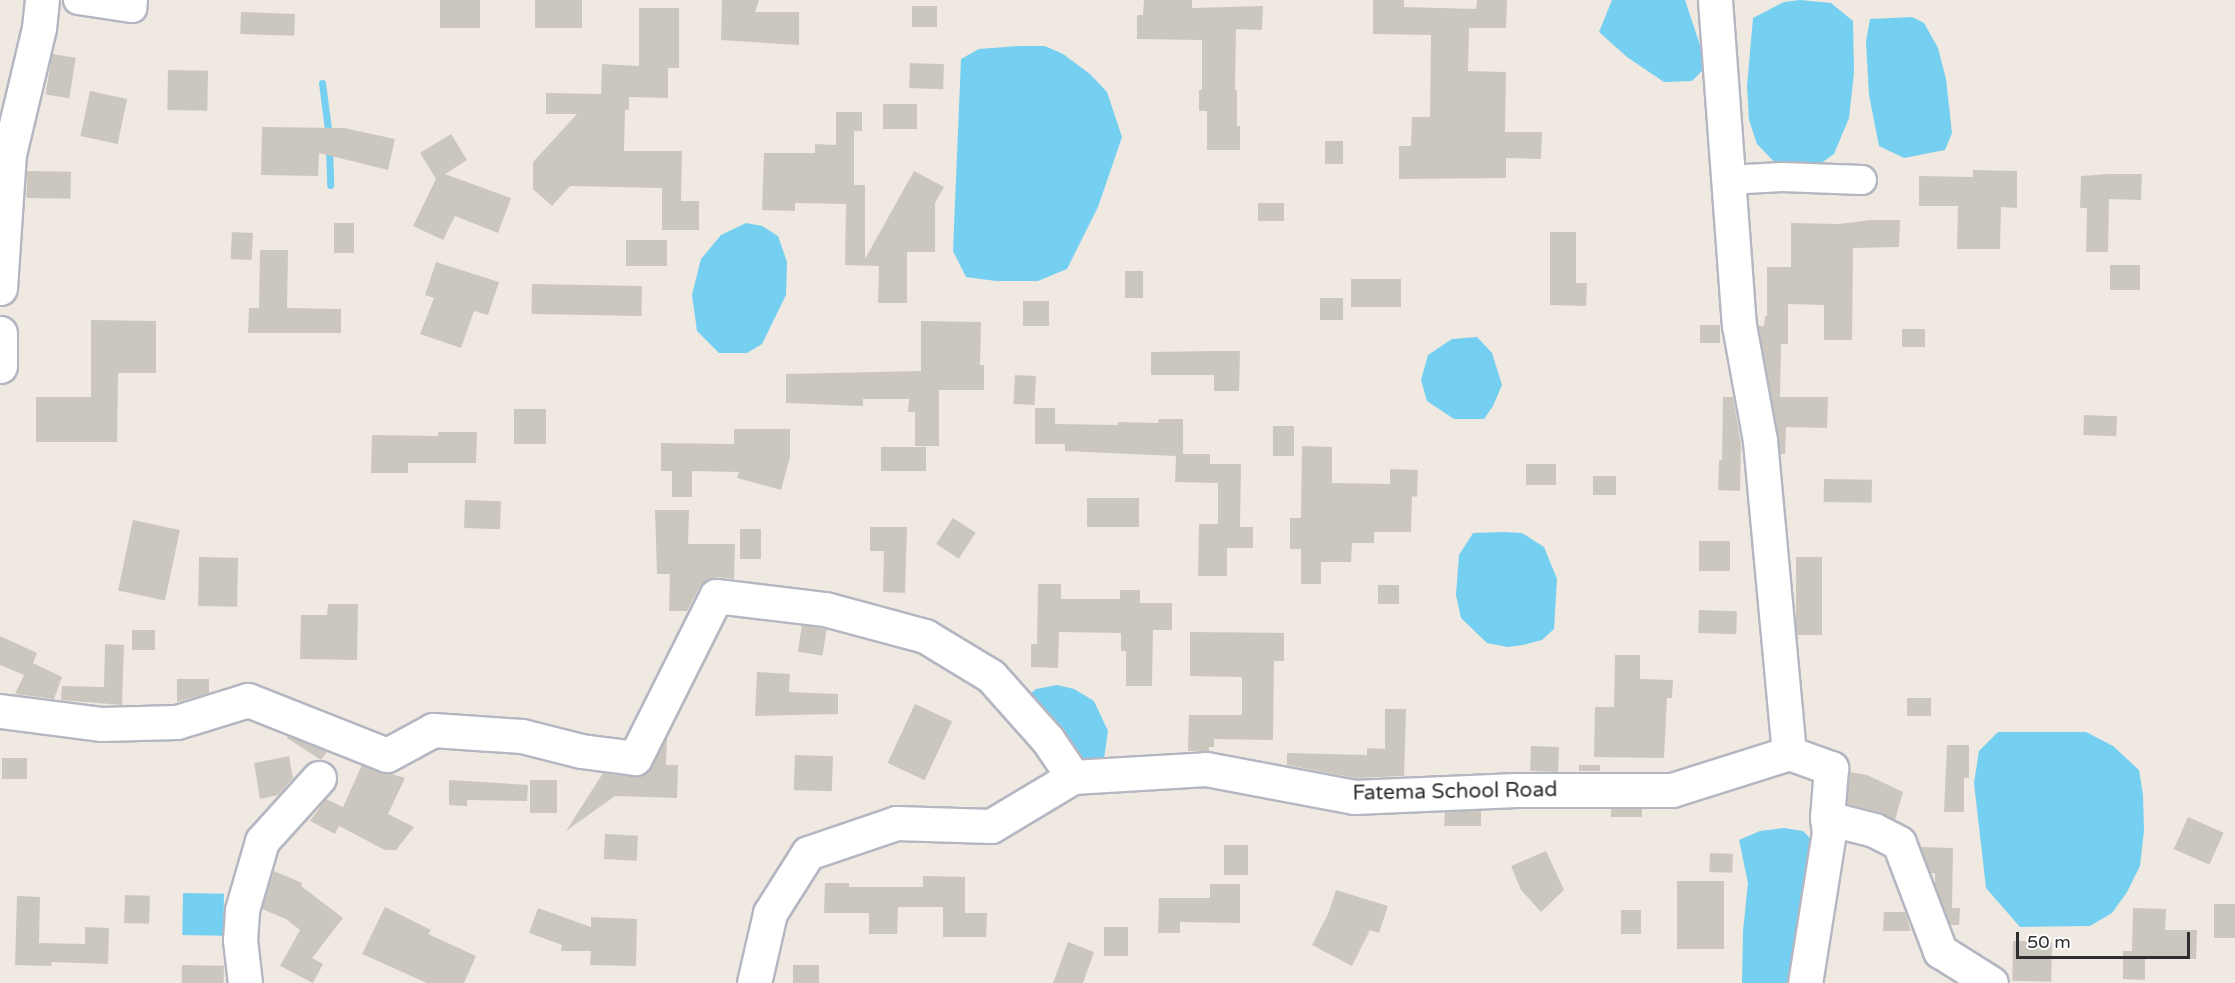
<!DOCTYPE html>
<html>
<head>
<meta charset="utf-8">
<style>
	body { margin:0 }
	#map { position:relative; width:2235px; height:983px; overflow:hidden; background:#efe9e1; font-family:"Varela Round",sans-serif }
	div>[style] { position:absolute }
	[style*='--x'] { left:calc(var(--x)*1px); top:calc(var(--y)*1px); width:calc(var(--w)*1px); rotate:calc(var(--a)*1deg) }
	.water>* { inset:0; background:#75cff0; transform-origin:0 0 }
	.stream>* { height:7px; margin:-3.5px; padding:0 3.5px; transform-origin:3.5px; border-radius:3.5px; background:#75cff0 }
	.building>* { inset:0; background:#cbc7bf; transform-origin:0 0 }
	.roads { filter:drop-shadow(2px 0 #b4b7c1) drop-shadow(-2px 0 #b4b7c1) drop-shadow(0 2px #b4b7c1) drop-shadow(0 -2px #b4b7c1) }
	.minor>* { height:28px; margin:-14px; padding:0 14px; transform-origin:14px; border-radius:14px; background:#fff }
	.tertiary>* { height:33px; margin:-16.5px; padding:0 16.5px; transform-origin:16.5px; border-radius:16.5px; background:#fff }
	.secondary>* { height:33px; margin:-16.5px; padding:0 16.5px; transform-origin:16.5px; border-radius:16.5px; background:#fff }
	span { translate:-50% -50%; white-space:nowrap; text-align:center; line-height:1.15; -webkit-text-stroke:4.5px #fff; paint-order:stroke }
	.street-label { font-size:21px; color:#2e2e2e }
	.scale { position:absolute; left:2016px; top:932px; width:174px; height:27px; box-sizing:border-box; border:3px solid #2e2e2e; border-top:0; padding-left:8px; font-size:18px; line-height:21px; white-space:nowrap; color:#2e2e2e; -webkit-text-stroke:4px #fff; paint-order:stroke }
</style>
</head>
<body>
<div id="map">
	<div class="water">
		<i style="clip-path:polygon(1612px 0,1685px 0,1707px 66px,1692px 81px,1664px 82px,1627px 57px,1599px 32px)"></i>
		<i style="clip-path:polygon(1800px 0,1831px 3px,1853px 21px,1854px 73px,1849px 118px,1834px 154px,1813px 169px,1779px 167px,1757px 144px,1749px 120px,1747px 86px,1753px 18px,1784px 2px)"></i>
		<i style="clip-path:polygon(1912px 17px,1924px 23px,1938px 48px,1946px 79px,1952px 133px,1945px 150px,1904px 158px,1879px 146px,1869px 95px,1866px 42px,1870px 19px)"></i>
		<i style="clip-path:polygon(1019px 46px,1045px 46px,1063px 54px,1090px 74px,1107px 92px,1122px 137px,1098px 207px,1067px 269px,1038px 281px,996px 281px,966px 277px,953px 251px,961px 59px,979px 49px)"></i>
		<i style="clip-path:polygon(746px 223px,762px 226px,778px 236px,787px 262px,786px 295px,762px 344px,747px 353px,719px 353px,697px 331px,692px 295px,701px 259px,721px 235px)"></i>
		<i style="clip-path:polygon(1477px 337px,1492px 353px,1502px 385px,1493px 406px,1484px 419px,1454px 419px,1427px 401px,1421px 380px,1428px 355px,1452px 339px)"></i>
		<i style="clip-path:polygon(1504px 532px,1522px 533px,1544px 547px,1557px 579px,1554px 629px,1542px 640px,1523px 645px,1508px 647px,1487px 643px,1461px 618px,1456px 595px,1459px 555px,1473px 533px)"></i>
		<i style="clip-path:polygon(1057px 685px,1074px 689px,1094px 701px,1108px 731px,1104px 759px,1046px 765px,1034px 753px,1024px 735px,1026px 697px,1036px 689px)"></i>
		<i style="clip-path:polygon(1998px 732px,2086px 732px,2113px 746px,2139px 770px,2143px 795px,2144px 831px,2140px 866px,2127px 892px,2112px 913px,2090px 926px,2020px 927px,1986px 888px,1974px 783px,1979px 751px)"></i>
		<i style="clip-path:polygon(1784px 828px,1803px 831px,1813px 841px,1799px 983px,1742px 983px,1743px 931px,1748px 883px,1739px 840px,1760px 831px)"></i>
		<i style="left:183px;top:893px;width:41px;height:42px;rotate:1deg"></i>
	</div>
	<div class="stream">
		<i style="--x:322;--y:83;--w:54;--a:82.6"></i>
		<i style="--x:329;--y:148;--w:37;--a:88"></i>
	</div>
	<div class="building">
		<i style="left:440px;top:0;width:40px;height:28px"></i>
		<i style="left:535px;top:0;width:47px;height:28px"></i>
		<i style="clip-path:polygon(722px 0,759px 0,755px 12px,799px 12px,799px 45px,721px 40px)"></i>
		<i style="clip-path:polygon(1144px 0,1192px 0,1192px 8px,1263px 6px,1262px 30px,1236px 29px,1235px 90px,1237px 90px,1237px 126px,1240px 126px,1240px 150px,1207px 150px,1207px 111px,1199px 111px,1199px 90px,1202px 90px,1202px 40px,1137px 39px,1137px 15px,1143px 15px)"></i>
		<i style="clip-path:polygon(1373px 0,1404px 0,1404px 7px,1476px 9px,1477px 0,1507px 0,1506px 28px,1469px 28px,1468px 71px,1506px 72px,1505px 132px,1542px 132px,1541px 159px,1506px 158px,1506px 178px,1399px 179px,1399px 146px,1411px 146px,1412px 117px,1430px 117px,1431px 35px,1373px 34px)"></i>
		<i style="left:912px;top:6px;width:25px;height:21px"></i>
		<i style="clip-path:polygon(639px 8px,679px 8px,679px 68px,668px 68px,668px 98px,629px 97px,629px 110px,625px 110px,624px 151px,682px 151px,681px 201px,699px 201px,699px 230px,662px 230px,662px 188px,570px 186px,552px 206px,533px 189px,533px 162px,577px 114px,546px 114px,546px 93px,601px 94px,602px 64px,639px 66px)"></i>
		<i style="left:241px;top:12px;width:54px;height:22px;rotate:2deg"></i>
		<i style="left:52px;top:54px;width:24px;height:41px;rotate:9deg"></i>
		<i style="left:910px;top:63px;width:34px;height:25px;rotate:2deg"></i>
		<i style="left:168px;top:70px;width:40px;height:40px;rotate:1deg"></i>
		<i style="left:90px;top:91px;width:38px;height:46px;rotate:12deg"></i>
		<i style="left:883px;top:104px;width:34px;height:25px"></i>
		<i style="clip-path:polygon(836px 112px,862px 112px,862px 131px,854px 131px,854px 185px,865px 185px,865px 259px,914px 171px,944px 187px,935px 203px,935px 252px,907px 252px,907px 303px,878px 303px,879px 266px,845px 265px,846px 204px,795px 203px,795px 211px,762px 210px,764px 153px,815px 153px,815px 144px,836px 145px)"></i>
		<i style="clip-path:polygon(262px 127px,344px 128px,395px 139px,388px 170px,319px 153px,318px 176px,261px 175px)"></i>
		<i style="clip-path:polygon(451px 134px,467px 160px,445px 174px,511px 198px,498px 233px,455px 216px,443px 240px,413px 226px,436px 179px,420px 153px)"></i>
		<i style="left:1325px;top:141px;width:18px;height:23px"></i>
		<i style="clip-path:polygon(1973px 170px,2017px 171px,2017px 208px,2001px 207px,2000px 249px,1957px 249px,1958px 206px,1919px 206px,1919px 176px,1973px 177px)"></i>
		<i style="left:27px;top:171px;width:44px;height:27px;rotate:1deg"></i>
		<i style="clip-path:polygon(2109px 174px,2142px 174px,2141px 200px,2109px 199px,2108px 252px,2086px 252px,2087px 208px,2080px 208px,2081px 176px)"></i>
		<i style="left:1258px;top:203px;width:26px;height:18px"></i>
		<i style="clip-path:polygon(1871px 220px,1900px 220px,1899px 247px,1853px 248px,1852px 340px,1824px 340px,1824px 305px,1788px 304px,1788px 344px,1781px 344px,1780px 397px,1828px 397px,1827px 428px,1786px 427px,1785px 454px,1780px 454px,1758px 326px,1764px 326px,1765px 316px,1767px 316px,1767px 267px,1791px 267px,1791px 223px,1839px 224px)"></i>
		<i style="left:334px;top:223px;width:20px;height:30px"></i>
		<i style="left:232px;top:232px;width:21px;height:27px;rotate:3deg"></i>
		<i style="clip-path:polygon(1550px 232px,1576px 232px,1576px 283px,1587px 283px,1586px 306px,1550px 305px)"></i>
		<i style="left:626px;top:240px;width:41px;height:26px"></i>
		<i style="clip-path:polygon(260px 250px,288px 250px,287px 308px,341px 309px,341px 333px,248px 333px,249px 308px,259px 308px)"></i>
		<i style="clip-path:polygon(436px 262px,499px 282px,488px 315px,474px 311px,461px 348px,420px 334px,434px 298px,425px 295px)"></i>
		<i style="left:2110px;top:265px;width:30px;height:25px"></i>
		<i style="left:1125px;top:271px;width:18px;height:27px"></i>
		<i style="left:1351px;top:279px;width:50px;height:28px"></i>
		<i style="left:532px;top:284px;width:110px;height:30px;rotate:1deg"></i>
		<i style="left:1320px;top:298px;width:23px;height:22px"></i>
		<i style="left:1023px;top:301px;width:26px;height:25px"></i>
		<i style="clip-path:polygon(91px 320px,156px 321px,156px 373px,118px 373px,117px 442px,36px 442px,36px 397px,91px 397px)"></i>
		<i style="clip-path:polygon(921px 321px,981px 322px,980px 365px,984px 365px,984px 390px,939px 390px,939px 446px,915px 446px,915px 412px,908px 412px,909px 399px,863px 399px,863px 406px,786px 403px,786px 374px,921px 371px)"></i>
		<i style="left:1700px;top:325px;width:20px;height:18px"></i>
		<i style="left:1902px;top:329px;width:23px;height:18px"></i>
		<i style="clip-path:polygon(1215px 351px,1240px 351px,1239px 391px,1214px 391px,1214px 375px,1151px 375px,1151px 352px)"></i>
		<i style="left:1015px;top:375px;width:21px;height:29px;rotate:3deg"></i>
		<i style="clip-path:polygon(1723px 397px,1733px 397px,1741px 444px,1740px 491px,1718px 490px,1719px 460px,1722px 460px)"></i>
		<i style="clip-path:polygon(1035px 408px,1055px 408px,1055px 424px,1118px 425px,1118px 422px,1158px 423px,1159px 419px,1183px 419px,1183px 454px,1210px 454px,1210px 464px,1241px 464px,1240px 527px,1253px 527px,1253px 548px,1227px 548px,1227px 576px,1198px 576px,1199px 524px,1218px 524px,1218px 483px,1175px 482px,1176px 456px,1065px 451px,1065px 444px,1035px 444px)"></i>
		<i style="left:514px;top:409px;width:32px;height:35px"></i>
		<i style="left:2084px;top:415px;width:33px;height:20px;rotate:2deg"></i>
		<i style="left:1273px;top:426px;width:21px;height:30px"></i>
		<i style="clip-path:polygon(734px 429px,790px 429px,790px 457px,781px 490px,737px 478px,739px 472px,692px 471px,692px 497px,672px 497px,672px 471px,661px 471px,661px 443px,734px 444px)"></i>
		<i style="clip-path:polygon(438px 432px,477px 432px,476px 463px,408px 463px,408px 473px,371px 473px,372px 435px,438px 436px)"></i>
		<i style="clip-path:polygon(1302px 446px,1332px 447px,1332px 483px,1390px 484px,1390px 469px,1418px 470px,1417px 497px,1412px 496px,1411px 532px,1374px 532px,1374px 543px,1352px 543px,1351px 562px,1321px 562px,1321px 584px,1301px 584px,1301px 549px,1290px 549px,1290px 518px,1301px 518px)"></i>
		<i style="left:881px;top:447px;width:45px;height:24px"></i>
		<i style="left:1526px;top:464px;width:30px;height:21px"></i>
		<i style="left:1593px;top:476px;width:23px;height:19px"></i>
		<i style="left:1824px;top:479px;width:48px;height:23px;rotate:1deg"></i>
		<i style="left:1087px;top:498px;width:52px;height:29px"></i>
		<i style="left:465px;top:500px;width:36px;height:28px;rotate:2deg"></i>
		<i style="clip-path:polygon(655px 510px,689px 510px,688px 544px,735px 544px,734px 579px,718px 577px,707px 580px,699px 588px,687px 611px,669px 611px,670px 574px,657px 574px)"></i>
		<i style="left:953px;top:518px;width:27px;height:31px;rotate:33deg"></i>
		<i style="left:133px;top:520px;width:48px;height:72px;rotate:12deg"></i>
		<i style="clip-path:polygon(870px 527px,907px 527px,905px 593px,883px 592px,884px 551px,870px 551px)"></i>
		<i style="left:740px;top:529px;width:21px;height:30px"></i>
		<i style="left:1699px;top:541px;width:31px;height:30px"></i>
		<i style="left:199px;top:557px;width:39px;height:49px;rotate:1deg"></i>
		<i style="left:1796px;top:557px;width:26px;height:78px"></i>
		<i style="clip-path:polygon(1038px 584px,1061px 584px,1061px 599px,1120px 599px,1120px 590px,1140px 590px,1140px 603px,1172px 603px,1172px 630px,1153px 630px,1152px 686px,1126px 686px,1126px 651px,1121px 651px,1121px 633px,1059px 632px,1058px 668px,1031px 667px,1031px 644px,1037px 644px)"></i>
		<i style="left:1378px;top:585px;width:21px;height:19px"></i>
		<i style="clip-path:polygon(328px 604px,358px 604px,357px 660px,300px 659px,301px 615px,327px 615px)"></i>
		<i style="left:1699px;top:610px;width:38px;height:23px;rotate:2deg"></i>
		<i style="left:802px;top:625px;width:25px;height:27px;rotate:9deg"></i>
		<i style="left:132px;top:630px;width:23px;height:20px"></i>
		<i style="clip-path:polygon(1190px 632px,1284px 633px,1284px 661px,1274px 661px,1273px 740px,1214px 739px,1214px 747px,1209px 747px,1209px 751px,1188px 751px,1189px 715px,1242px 715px,1242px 677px,1190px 676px)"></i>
		<i style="clip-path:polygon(0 636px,37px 653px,33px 663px,62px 677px,54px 699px,15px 694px,24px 675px,0 665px)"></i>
		<i style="clip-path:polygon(105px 644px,124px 645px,122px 705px,61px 700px,62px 686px,104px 687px)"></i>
		<i style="clip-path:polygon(1615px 655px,1640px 655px,1640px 679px,1673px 680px,1672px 698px,1667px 698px,1664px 758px,1594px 757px,1595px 707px,1614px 707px)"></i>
		<i style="clip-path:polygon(757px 672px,790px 674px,789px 692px,838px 694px,838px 714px,755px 716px)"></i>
		<i style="clip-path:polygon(177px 679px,209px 679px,209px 693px,177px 702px)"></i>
		<i style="left:1907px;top:698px;width:24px;height:18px"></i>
		<i style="left:915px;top:704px;width:41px;height:65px;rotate:25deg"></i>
		<i style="clip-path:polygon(1385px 709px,1406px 709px,1404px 776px,1355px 778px,1287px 765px,1287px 753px,1367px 755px,1367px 748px,1385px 749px)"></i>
		<i style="clip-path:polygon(288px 736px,327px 752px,321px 760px,287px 738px)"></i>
		<i style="clip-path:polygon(667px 737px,666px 765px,678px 765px,677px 798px,615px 796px,566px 831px,603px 773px,633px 777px,644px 774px,652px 766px)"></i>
		<i style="clip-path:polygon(1947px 745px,1969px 745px,1969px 778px,1964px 778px,1964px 812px,1944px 812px)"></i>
		<i style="left:1531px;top:746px;width:28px;height:25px;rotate:2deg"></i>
		<i style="left:795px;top:755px;width:38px;height:35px;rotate:2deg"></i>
		<i style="clip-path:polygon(289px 756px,293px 778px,278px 795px,260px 799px,254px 763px)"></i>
		<i style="left:2px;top:758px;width:25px;height:21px"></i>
		<i style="clip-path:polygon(362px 765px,405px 778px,388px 814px,414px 827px,396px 850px,385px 850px,339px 826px,335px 834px,310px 821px,326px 799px,343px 807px)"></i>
		<i style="left:1579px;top:765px;width:21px;height:6px"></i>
		<i style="clip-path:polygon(1850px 772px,1867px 775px,1903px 792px,1895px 820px,1879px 812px,1847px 804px)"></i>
		<i style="clip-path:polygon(449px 780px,528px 785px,527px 801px,467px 800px,467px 806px,449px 805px)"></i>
		<i style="left:530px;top:780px;width:27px;height:33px"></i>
		<i style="left:1611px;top:809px;width:31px;height:8px"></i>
		<i style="clip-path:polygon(1481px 810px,1481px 826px,1444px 826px,1445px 812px)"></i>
		<i style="left:2188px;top:817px;width:39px;height:35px;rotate:24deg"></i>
		<i style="left:605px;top:834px;width:33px;height:25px;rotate:3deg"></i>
		<i style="left:1224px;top:845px;width:24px;height:30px"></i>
		<i style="clip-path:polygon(1921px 847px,1953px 848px,1952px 908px,1960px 908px,1959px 925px,1950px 925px,1935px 884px,1935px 873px,1930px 873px)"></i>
		<i style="clip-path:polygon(1546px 851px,1564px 890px,1541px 912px,1521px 890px,1511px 866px)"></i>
		<i style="left:1710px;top:853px;width:23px;height:19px;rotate:2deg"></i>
		<i style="clip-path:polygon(274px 871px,302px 883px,301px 886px,343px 918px,312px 958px,323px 964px,313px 983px,280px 966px,300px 930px,286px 919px,262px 909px)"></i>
		<i style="clip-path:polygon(923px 876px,965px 877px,965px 913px,987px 913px,986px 937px,943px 937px,943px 907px,898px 907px,897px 934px,869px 934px,869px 913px,824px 913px,825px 883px,849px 883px,849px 887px,923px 887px)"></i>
		<i style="left:1677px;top:881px;width:47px;height:68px"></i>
		<i style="clip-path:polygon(1210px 884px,1240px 884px,1240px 923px,1180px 922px,1180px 933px,1158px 933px,1159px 898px,1210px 898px)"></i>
		<i style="clip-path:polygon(1336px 890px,1388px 906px,1379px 933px,1370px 930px,1352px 966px,1312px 945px,1328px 914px)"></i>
		<i style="left:125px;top:895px;width:25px;height:28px;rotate:2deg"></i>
		<i style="clip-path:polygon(17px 896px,40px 897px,39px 943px,85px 944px,85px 927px,109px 928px,108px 964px,52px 962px,51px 966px,15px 965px)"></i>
		<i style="left:2214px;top:904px;width:21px;height:34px"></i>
		<i style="clip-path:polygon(385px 907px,431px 930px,428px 934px,476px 956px,464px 983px,427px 983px,362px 954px)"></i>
		<i style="clip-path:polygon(538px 908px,591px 927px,591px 917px,637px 919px,636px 966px,590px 965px,591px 951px,561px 951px,562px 945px,529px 933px)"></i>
		<i style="clip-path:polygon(2133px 908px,2166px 909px,2165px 930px,2197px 930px,2196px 959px,2145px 958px,2145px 980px,2123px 979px,2123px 951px,2132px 951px)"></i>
		<i style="left:1621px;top:910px;width:20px;height:24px"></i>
		<i style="clip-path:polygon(1884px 912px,1905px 912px,1911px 931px,1883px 931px)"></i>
		<i style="left:1104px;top:927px;width:24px;height:29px"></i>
		<i style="left:2013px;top:941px;width:39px;height:40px;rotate:1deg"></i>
		<i style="clip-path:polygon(1068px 942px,1094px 952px,1083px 983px,1053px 983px)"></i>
		<i style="left:182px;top:965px;width:42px;height:18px;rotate:1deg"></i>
		<i style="left:793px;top:965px;width:26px;height:18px"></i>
	</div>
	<div class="roads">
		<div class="minor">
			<i style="--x:78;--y:0;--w:55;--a:8.4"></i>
			<i style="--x:132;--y:8;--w:8;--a:-83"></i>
			<i style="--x:1727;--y:180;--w:55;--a:-3.1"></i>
			<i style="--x:1782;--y:177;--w:80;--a:2.1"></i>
		</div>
		<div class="tertiary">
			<i style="--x:1715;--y:0;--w:326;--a:85.8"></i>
			<i style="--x:1739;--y:325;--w:118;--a:79.7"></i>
			<i style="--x:1760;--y:441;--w:313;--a:84.7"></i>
			<i style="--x:0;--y:288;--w:134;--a:-86.2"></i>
			<i style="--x:9;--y:154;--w:130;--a:-76.6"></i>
			<i style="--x:39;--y:28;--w:28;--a:-84"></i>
			<i style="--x:0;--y:333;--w:33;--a:90"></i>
			<i style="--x:1827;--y:818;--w:49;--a:14.3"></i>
			<i style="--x:1874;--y:830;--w:28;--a:27"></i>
			<i style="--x:1899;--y:843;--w:116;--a:69.2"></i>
			<i style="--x:1940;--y:951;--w:60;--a:32.1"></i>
			<i style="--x:245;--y:983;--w:43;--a:-96.6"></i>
			<i style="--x:240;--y:940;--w:30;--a:-86"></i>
			<i style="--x:242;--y:910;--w:72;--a:-73.8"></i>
			<i style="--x:262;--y:841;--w:85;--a:-47.9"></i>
			<i style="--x:754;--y:983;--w:72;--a:-77.1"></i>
			<i style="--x:770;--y:913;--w:71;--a:-57.7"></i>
			<i style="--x:808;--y:853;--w:93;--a:-18.8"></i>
			<i style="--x:896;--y:823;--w:95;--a:1.8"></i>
			<i style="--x:991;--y:826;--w:96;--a:-30.9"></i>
		</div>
		<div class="secondary">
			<i style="--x:0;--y:711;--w:103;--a:7.3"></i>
			<i style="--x:102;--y:724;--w:75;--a:-1.5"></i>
			<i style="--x:177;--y:722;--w:74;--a:-17.2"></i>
			<i style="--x:248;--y:700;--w:149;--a:21.6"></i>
			<i style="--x:387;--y:755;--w:52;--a:-28.5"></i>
			<i style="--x:433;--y:730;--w:89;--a:3.9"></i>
			<i style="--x:522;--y:736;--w:61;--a:14.3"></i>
			<i style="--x:581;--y:751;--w:54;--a:7.4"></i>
			<i style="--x:635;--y:758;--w:181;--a:-63.4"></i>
			<i style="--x:716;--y:596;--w:110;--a:6.8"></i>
			<i style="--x:825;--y:609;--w:104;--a:15.1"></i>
			<i style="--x:925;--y:636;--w:77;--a:31.2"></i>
			<i style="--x:991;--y:676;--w:86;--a:48.3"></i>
			<i style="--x:1048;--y:740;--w:45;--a:56"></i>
			<i style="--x:1073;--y:777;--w:133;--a:-3.4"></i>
			<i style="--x:1206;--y:769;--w:151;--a:10.7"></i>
			<i style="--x:1354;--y:797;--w:162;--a:-2.5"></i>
			<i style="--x:1516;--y:790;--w:156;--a:0"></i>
			<i style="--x:1672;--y:790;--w:123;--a:-17.5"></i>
			<i style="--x:1789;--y:753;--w:45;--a:19.7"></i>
			<i style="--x:1831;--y:768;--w:50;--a:94.6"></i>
			<i style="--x:1827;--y:818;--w:14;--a:82"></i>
			<i style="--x:1829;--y:832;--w:153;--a:99"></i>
		</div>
	</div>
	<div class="street-label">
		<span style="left:1455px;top:792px;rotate:-1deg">Fatema School Road</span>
	</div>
	<div class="scale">50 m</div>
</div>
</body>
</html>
